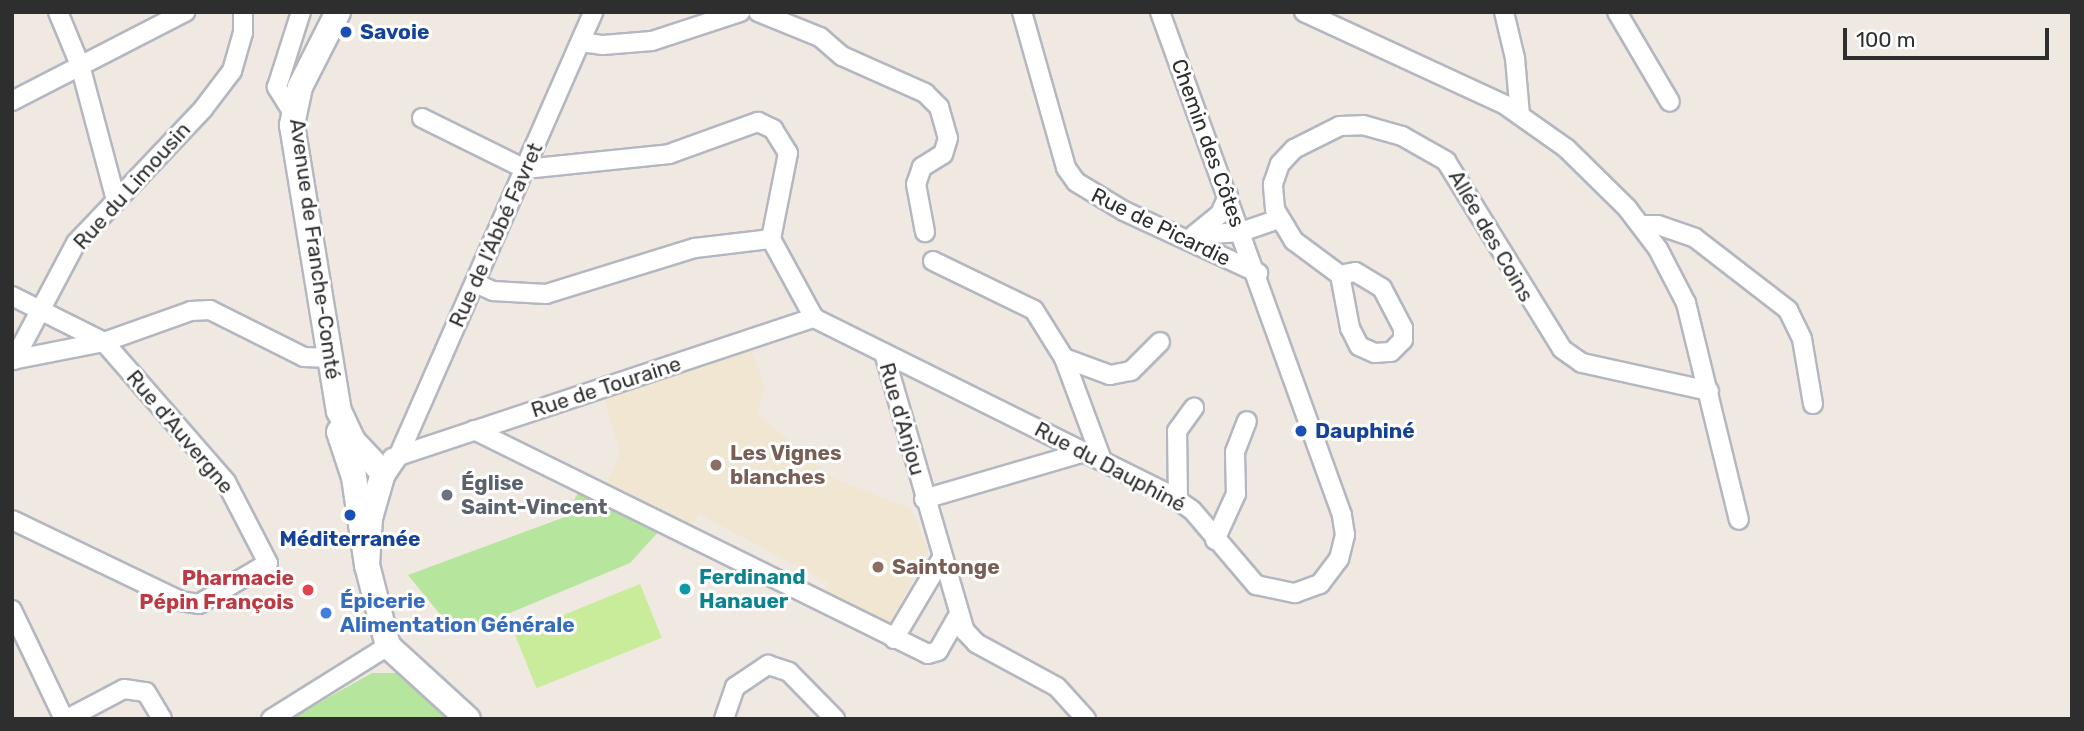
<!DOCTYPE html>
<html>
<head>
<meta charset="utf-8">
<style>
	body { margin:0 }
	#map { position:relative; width:2084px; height:731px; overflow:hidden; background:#efe9e1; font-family:Rubik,sans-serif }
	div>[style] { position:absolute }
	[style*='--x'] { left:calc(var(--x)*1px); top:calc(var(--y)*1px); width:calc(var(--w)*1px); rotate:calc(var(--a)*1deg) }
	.education>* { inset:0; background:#f0e6d1 }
	.green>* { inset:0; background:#b6e59e }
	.pitch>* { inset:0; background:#c9ec9a; transform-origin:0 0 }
	.roads { filter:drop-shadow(2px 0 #b4b7c1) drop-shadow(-2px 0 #b4b7c1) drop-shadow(0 2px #b4b7c1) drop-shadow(0 -2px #b4b7c1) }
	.street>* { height:18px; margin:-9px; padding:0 9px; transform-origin:9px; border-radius:9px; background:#fff }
	.secondary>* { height:24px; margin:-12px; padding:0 12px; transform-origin:12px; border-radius:12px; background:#fff }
	.dots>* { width:19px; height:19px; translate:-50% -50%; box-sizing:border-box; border:4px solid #fff; border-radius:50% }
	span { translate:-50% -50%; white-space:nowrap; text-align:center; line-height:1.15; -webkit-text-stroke:6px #fff; paint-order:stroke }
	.transit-label { font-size:21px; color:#164399; font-weight:700 }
	.left { translate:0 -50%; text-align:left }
	.street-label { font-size:21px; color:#2e2e2e }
	.education-label { font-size:21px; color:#785e54; font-weight:700 }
	.worship-label { font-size:21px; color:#5b616d; font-weight:700 }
	.culture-label { font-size:21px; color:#0d838f; font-weight:700 }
	.health-label { font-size:21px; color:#be3a42; font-weight:700 }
	.right { translate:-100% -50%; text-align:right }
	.shop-label { font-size:21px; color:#366cbe; font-weight:700 }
	.frame { position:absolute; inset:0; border:14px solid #2e2e2e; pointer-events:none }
	.scale { position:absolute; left:1843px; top:28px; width:206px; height:32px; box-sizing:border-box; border:4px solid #2e2e2e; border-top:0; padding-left:9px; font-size:21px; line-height:24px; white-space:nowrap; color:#2e2e2e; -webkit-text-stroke:5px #fff; paint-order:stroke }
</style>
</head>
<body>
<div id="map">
	<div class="education">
		<i style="clip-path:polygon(750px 348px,765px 386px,757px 413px,833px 478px,911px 509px,928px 550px,889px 626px,825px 592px,829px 583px,699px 514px,688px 531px,604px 488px,620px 453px,604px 397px)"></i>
	</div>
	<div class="green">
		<i style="clip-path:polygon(580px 489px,660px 530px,630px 563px,457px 635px,408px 575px,565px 517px)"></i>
		<i style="clip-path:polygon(372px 673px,399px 673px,450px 719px,290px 719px)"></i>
	</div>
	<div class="pitch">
		<i style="left:640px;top:584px;width:58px;height:135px;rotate:68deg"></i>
	</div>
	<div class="roads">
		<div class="street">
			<i style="--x:58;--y:12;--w:57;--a:67.5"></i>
			<i style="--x:80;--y:65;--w:140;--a:75.1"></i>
			<i style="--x:758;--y:12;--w:67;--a:22"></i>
			<i style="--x:820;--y:37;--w:29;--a:41"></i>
			<i style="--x:842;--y:56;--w:91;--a:24"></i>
			<i style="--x:925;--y:93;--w:20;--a:45"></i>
			<i style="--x:939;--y:107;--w:32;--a:74"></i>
			<i style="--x:948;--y:138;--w:17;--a:107"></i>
			<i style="--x:943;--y:154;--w:25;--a:148"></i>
			<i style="--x:922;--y:167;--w:18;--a:109"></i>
			<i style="--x:916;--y:184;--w:49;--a:79.4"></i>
			<i style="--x:1022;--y:12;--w:162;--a:74.2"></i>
			<i style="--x:1066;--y:168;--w:17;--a:54"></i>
			<i style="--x:1076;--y:182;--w:56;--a:31.1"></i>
			<i style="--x:1124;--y:211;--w:148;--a:24.8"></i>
			<i style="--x:1304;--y:12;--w:221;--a:24.8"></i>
			<i style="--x:1505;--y:105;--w:75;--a:35.2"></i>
			<i style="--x:1566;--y:148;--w:86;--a:44.5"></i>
			<i style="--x:1627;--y:208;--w:51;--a:52.9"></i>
			<i style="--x:1658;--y:249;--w:61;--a:62.6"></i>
			<i style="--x:1686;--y:303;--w:223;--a:76.3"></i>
			<i style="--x:1504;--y:12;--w:47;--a:76.6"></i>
			<i style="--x:1515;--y:58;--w:57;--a:85"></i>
			<i style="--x:1617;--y:12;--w:104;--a:59.5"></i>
			<i style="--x:581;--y:42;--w:22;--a:8"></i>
			<i style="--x:603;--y:45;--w:49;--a:-4.7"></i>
			<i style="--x:652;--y:41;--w:93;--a:-18.2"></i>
			<i style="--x:12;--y:101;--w:195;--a:-27.2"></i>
			<i style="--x:293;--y:113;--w:31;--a:-122"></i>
			<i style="--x:277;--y:87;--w:79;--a:-72.3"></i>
			<i style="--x:422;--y:118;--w:115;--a:26.3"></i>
			<i style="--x:525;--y:169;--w:145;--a:-5.9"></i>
			<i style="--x:669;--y:154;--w:95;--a:-19.8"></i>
			<i style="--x:758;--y:122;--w:17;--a:25"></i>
			<i style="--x:773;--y:129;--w:28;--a:58"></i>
			<i style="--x:788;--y:153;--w:88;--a:101.2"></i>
			<i style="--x:771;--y:239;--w:90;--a:61.4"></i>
			<i style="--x:1641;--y:225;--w:17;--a:0"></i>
			<i style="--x:1658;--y:225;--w:39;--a:19"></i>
			<i style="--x:1695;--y:238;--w:118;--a:37.7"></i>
			<i style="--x:1788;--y:310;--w:32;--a:64"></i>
			<i style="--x:1802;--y:339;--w:66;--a:80.4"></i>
			<i style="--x:1194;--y:235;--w:33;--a:-39"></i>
			<i style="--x:1220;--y:214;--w:20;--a:-66"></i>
			<i style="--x:1196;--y:235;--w:45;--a:-3.8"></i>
			<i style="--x:1241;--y:232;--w:40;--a:-18.9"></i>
			<i style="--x:933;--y:261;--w:112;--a:25.9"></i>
			<i style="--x:1034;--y:310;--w:57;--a:58"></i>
			<i style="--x:1064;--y:358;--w:109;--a:69.6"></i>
			<i style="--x:1340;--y:275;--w:54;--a:79.3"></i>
			<i style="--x:1350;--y:328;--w:20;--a:63"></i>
			<i style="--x:1359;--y:346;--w:17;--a:24"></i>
			<i style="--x:1375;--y:353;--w:16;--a:-4"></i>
			<i style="--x:1391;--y:352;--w:17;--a:-45"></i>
			<i style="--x:1403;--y:340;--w:12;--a:-90"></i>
			<i style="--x:1403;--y:328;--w:45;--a:-117.7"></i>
			<i style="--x:1382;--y:288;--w:31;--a:-149"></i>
			<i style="--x:1355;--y:272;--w:15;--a:169"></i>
			<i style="--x:1340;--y:275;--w:57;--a:-143.5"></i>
			<i style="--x:1294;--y:241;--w:37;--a:-121"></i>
			<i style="--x:1275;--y:209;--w:25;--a:-95"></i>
			<i style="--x:1273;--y:184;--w:21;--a:-71"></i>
			<i style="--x:1280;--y:164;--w:21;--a:-47"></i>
			<i style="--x:1294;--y:149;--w:51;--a:-26.6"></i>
			<i style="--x:1340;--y:126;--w:23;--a:-2"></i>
			<i style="--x:1363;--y:125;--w:41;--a:15.8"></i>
			<i style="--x:1402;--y:136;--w:51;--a:29.6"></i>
			<i style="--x:1446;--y:161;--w:221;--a:58.3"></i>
			<i style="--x:1562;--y:349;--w:24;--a:35"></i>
			<i style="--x:1582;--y:363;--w:130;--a:12.4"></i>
			<i style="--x:475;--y:283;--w:20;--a:24"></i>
			<i style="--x:493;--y:291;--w:53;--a:3.2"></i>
			<i style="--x:546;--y:294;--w:156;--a:-17.2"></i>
			<i style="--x:695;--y:248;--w:77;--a:-6.8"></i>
			<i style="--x:12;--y:296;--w:103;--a:26.6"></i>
			<i style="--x:104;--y:342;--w:186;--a:48.9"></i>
			<i style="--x:226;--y:482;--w:91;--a:62.6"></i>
			<i style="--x:268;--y:563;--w:80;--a:149.3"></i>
			<i style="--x:199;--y:604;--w:18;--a:-171"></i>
			<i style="--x:181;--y:601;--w:187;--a:-154.4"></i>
			<i style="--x:814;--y:318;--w:396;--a:26.4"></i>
			<i style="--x:1169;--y:494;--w:28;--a:35"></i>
			<i style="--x:1192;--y:510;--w:99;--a:49.5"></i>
			<i style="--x:1256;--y:585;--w:40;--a:12"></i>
			<i style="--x:1295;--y:593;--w:27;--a:-20"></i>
			<i style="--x:1320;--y:584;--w:31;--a:-53"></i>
			<i style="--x:1339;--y:559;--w:25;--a:-76"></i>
			<i style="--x:1345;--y:535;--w:20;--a:-99"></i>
			<i style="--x:1342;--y:515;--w:535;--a:-109.89"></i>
			<i style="--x:884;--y:353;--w:290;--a:73.8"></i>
			<i style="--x:965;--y:631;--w:16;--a:47"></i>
			<i style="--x:976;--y:643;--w:92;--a:28.5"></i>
			<i style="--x:1057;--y:687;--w:43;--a:47.8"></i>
			<i style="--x:1064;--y:358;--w:49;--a:20.3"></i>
			<i style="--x:1110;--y:375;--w:21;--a:-11"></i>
			<i style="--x:1131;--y:371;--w:41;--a:-45"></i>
			<i style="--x:12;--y:360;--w:94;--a:-11.1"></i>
			<i style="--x:104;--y:342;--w:92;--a:-19.6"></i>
			<i style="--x:191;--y:311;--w:19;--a:-3"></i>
			<i style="--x:210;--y:310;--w:105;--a:26.6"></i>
			<i style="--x:304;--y:357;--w:27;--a:2"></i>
			<i style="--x:14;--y:360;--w:132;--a:-62.1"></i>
			<i style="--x:76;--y:243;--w:185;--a:-46.5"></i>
			<i style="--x:203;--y:109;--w:48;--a:-52.7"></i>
			<i style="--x:232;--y:71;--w:40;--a:-74"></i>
			<i style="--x:243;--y:33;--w:21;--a:-90"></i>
			<i style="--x:474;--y:430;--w:506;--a:26.26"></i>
			<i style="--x:928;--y:654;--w:10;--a:-17"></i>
			<i style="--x:938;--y:651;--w:43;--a:-60.4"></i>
			<i style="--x:392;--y:458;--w:445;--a:-18.4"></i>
			<i style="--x:381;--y:482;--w:30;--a:-56"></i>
			<i style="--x:398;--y:457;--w:486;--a:-66.3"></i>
			<i style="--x:924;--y:499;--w:168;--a:-16.3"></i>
			<i style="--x:1178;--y:500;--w:69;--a:-90.8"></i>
			<i style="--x:1177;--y:431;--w:29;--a:-54"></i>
			<i style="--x:1215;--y:540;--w:51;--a:-65.5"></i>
			<i style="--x:1236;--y:494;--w:42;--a:-91.4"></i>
			<i style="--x:1235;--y:452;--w:33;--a:-69"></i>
			<i style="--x:12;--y:610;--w:121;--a:64.5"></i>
			<i style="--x:894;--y:639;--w:94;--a:-59.3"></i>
			<i style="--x:67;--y:719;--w:64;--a:-27.8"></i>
			<i style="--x:124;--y:689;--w:22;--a:8"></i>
			<i style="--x:146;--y:692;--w:31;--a:59"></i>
			<i style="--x:271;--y:719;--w:138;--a:-32"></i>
			<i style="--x:724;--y:719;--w:34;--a:-71"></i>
			<i style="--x:735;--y:687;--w:40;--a:-34"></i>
			<i style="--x:768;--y:665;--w:22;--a:18"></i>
			<i style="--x:789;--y:672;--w:66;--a:45.6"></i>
		</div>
		<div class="secondary">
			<i style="--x:338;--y:12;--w:84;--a:116.9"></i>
			<i style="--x:300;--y:87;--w:39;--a:102"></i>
			<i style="--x:292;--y:125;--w:290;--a:80.7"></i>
			<i style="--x:339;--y:411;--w:33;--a:65"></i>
			<i style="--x:353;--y:441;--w:44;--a:46.8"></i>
			<i style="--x:383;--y:473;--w:47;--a:106.1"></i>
			<i style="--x:370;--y:518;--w:47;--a:93.7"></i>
			<i style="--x:339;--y:432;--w:47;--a:71.6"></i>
			<i style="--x:354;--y:477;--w:89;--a:81.6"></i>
			<i style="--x:367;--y:565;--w:84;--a:75.5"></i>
			<i style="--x:388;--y:646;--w:108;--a:42.4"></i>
		</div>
	</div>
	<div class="dots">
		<i style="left:346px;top:32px;background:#1a4fb4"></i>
		<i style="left:1301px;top:431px;background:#1a4fb4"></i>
		<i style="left:716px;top:465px;background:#8d6e63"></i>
		<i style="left:447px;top:495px;background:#6b7280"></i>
		<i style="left:350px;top:515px;background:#1a4fb4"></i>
		<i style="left:878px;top:567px;background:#8d6e63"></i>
		<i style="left:685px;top:589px;background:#0f9aa8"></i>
		<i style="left:308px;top:590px;background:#e0444e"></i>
		<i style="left:326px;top:613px;background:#3f7fe0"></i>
	</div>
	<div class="transit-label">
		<span class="left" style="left:360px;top:32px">Savoie</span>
		<span class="left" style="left:1315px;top:431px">Dauphiné</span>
		<span style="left:350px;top:539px">Méditerranée</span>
	</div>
	<div class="street-label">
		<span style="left:1208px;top:143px;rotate:70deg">Chemin des Côtes</span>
		<span style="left:132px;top:186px;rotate:-48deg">Rue du Limousin</span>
		<span style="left:1161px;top:227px;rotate:26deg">Rue de Picardie</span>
		<span style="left:496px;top:235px;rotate:-66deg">Rue de l'Abbé Favret</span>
		<span style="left:1491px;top:236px;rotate:60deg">Allée des Coins</span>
		<span style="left:315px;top:249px;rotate:82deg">Avenue de Franche-Comté</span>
		<span style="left:606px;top:387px;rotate:-18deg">Rue de Touraine</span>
		<span style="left:902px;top:419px;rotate:74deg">Rue d'Anjou</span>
		<span style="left:180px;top:432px;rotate:50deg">Rue d'Auvergne</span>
		<span style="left:1110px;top:467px;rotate:28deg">Rue du Dauphiné</span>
	</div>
	<div class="education-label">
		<span class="left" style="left:730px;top:465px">Les Vignes<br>blanches</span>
		<span class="left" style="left:892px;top:567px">Saintonge</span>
	</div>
	<div class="worship-label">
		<span class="left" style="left:461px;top:495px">Église<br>Saint-Vincent</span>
	</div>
	<div class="culture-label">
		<span class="left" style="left:699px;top:589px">Ferdinand<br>Hanauer</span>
	</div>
	<div class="health-label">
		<span class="right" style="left:294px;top:590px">Pharmacie<br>Pépin François</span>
	</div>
	<div class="shop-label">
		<span class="left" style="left:340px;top:613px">Épicerie<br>Alimentation Générale</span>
	</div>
	<div class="frame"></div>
	<div class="scale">100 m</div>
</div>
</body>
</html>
